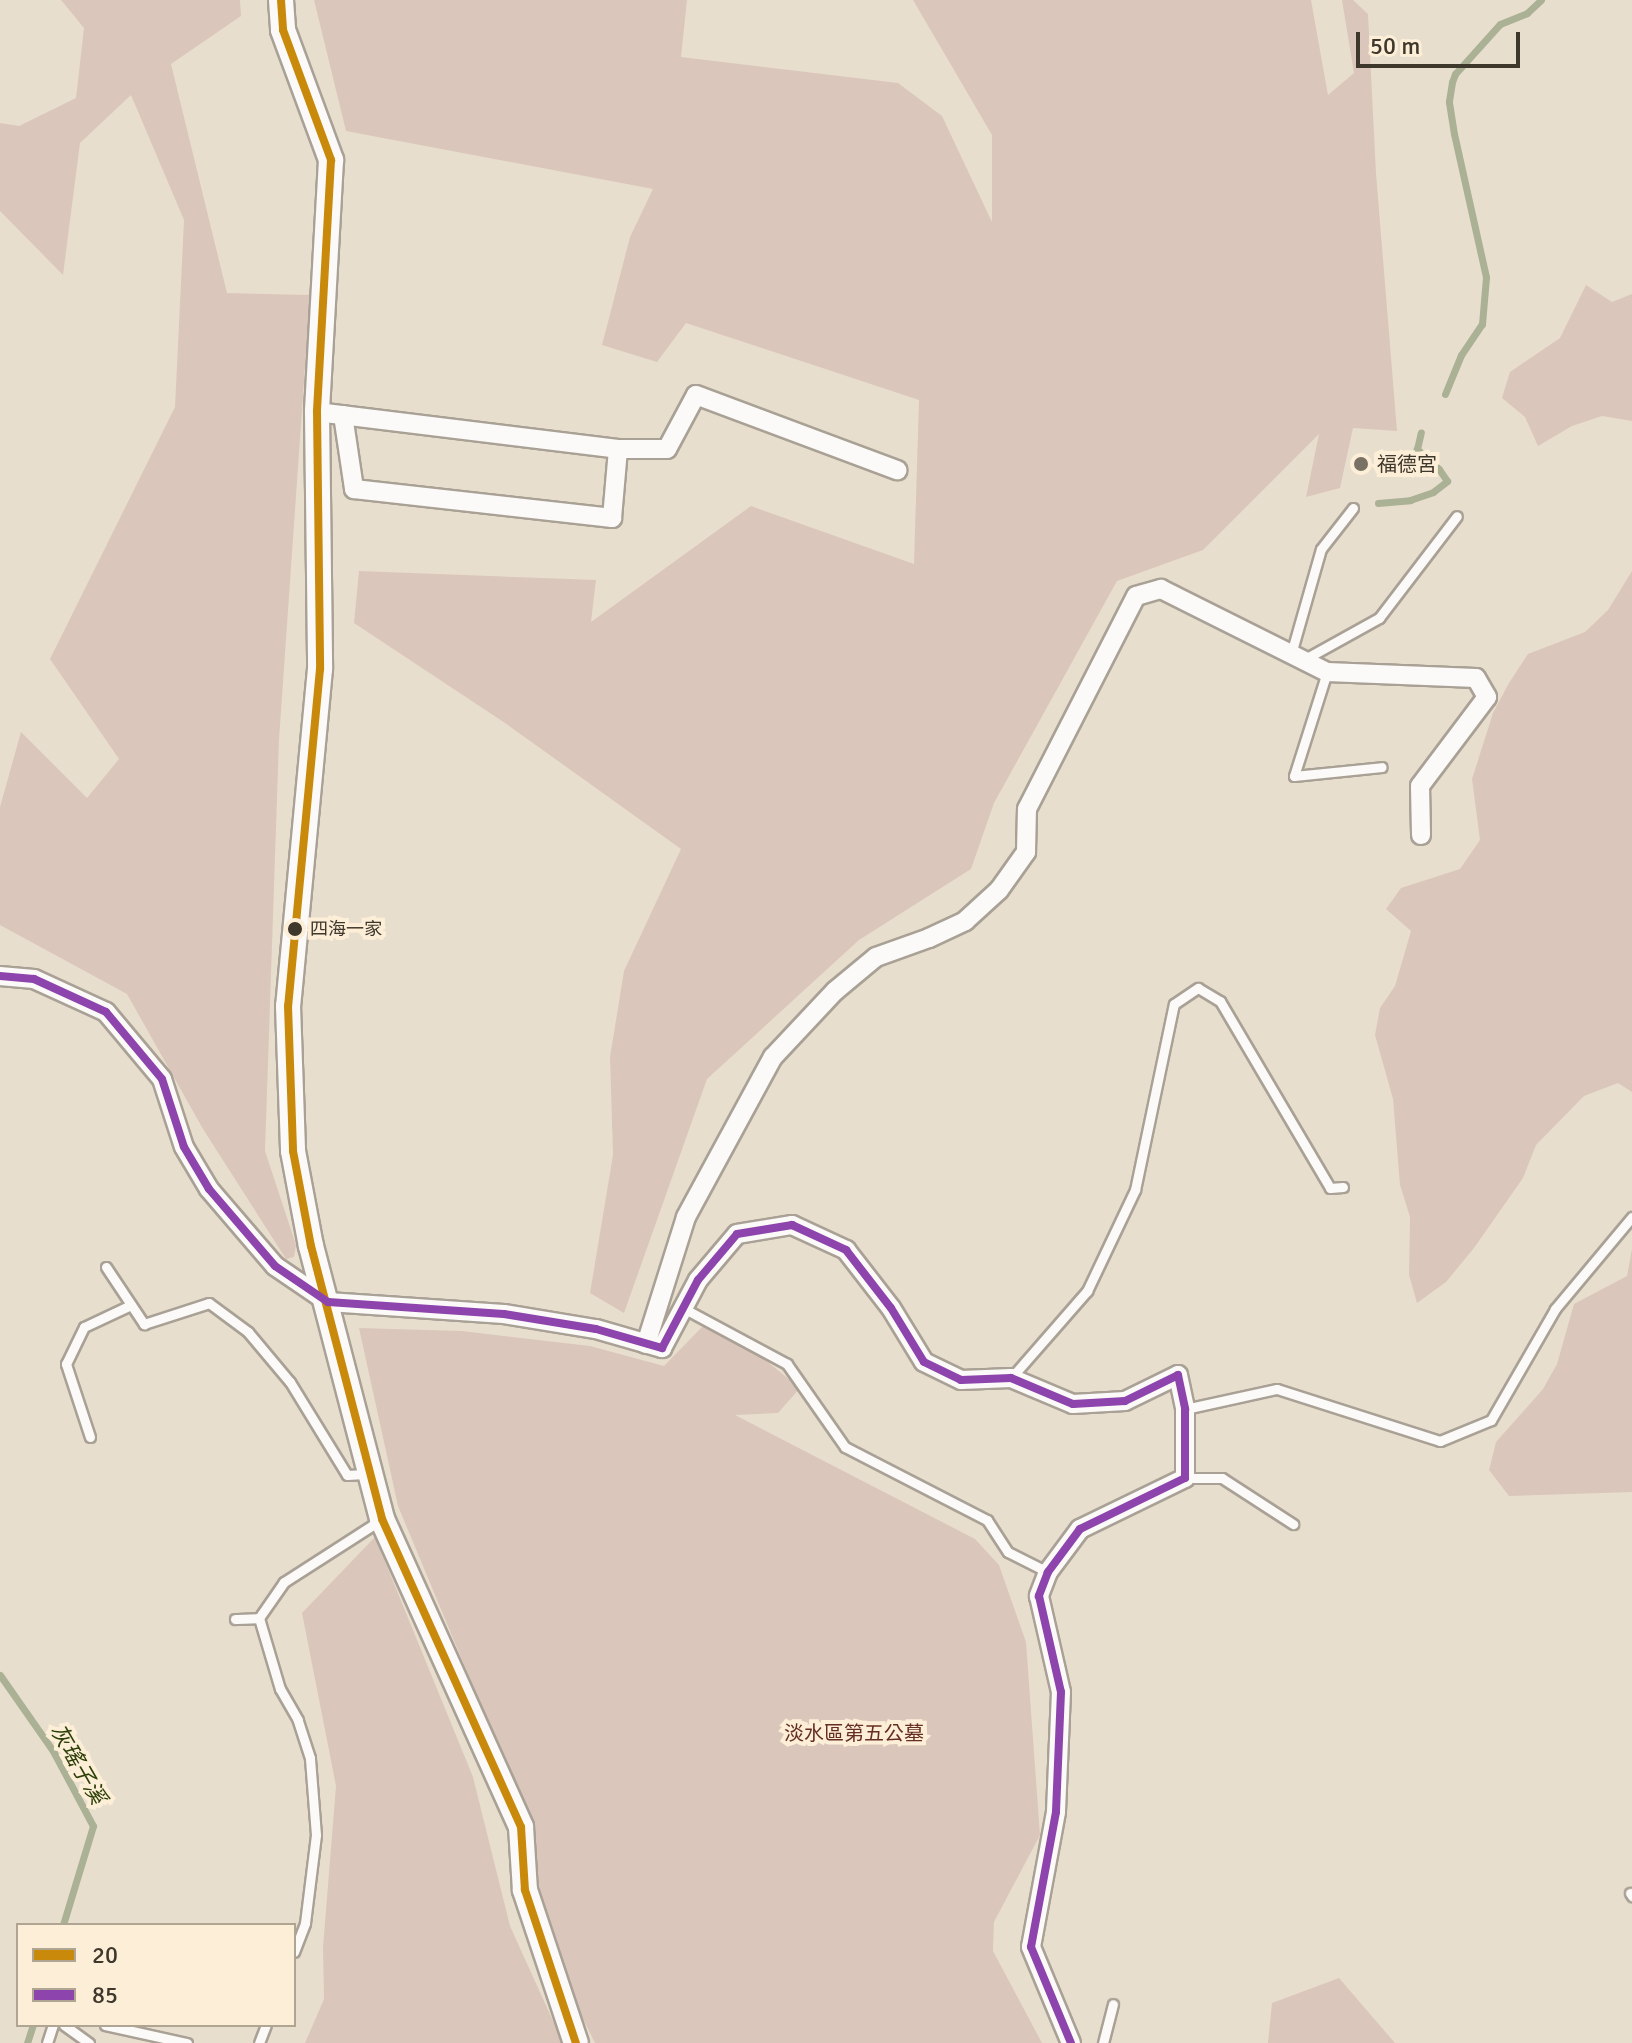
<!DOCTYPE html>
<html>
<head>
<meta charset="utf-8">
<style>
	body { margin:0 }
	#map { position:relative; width:1632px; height:2043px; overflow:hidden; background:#e8dece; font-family:Signika,"Noto Sans TC",sans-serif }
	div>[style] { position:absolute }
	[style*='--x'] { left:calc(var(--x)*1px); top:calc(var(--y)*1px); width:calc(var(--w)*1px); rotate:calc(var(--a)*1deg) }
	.green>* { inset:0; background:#dbc6bb }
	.stream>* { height:7px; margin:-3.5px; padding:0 3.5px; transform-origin:3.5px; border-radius:3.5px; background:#aab194 }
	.roads { filter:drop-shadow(2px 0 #a9a195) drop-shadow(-2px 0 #a9a195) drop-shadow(0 2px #a9a195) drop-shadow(0 -2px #a9a195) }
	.lane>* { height:9px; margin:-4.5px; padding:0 4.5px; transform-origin:4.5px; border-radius:4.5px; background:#fcfaf8 }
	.street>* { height:18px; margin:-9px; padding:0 9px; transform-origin:9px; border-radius:9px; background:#fcfaf8 }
	.secondary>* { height:24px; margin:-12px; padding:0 12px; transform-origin:12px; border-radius:12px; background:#fcfaf8 }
	.bus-1>* { height:8px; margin:-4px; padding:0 4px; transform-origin:4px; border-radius:4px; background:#c98a0b }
	.bus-2>* { height:8px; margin:-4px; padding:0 4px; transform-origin:4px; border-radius:4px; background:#8e44ad }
	.dots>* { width:22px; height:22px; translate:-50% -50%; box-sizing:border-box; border:4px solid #fceed7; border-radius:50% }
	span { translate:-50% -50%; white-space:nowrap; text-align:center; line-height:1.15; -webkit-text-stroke:8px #fceed7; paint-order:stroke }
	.bus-label { font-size:18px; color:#3e372c }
	.left { translate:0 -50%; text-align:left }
	.poi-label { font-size:20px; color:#3e372c }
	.park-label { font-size:20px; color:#652e23 }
	.water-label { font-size:22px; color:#2c3f06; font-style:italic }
	.legend { position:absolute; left:16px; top:1923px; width:280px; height:104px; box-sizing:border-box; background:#fceed7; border:2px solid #b0a593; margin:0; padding:10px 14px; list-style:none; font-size:24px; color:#3e372c }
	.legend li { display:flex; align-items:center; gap:16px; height:40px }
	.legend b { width:40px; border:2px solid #b0a593 }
	.scale { position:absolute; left:1356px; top:32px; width:164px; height:36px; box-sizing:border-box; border:4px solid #3e372c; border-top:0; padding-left:10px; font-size:24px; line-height:28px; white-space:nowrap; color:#3e372c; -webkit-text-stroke:6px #fceed7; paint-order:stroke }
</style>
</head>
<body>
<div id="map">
	<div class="green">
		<i style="clip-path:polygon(61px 0,240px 0,241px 16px,171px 64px,227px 293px,310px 295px,279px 740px,265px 1151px,296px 1245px,294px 1257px,286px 1259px,203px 1129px,127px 994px,0 925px,0 807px,21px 732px,87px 798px,119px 759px,50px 659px,175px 407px,184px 220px,131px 95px,80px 143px,63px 275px,0 211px,0 123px,19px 126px,76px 98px,84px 28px)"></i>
		<i style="clip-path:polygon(314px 0,687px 0,681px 57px,898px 83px,942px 116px,992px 222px,992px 135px,913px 0,1311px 0,1328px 95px,1354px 73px,1342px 0,1353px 0,1368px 14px,1376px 173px,1397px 431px,1353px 428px,1340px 488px,1306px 497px,1319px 434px,1203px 550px,1117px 581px,994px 803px,971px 869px,859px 940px,707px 1079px,624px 1313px,590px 1293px,613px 1155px,610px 1057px,624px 971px,681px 849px,505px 723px,354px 623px,359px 571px,596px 580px,591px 622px,751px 506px,914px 564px,919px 400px,686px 323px,657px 362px,602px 345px,630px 237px,653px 189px,346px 131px)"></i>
		<i style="clip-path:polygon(1586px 285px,1612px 302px,1632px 294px,1632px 421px,1602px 416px,1572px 426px,1538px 446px,1525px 417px,1502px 398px,1510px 372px,1560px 338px)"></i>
		<i style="clip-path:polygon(1632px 571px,1632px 1092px,1618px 1083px,1584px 1096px,1536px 1145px,1523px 1178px,1474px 1248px,1446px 1282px,1417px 1303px,1409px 1275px,1410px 1217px,1400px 1185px,1393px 1099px,1375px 1035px,1380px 1008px,1395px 986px,1411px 931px,1386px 909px,1401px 888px,1460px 869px,1480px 840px,1472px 779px,1493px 713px,1509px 683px,1528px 654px,1585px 632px,1608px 610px)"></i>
		<i style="clip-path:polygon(1632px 1249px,1632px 1492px,1509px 1496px,1489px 1470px,1496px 1442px,1543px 1389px,1557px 1364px,1574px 1304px,1627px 1276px)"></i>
		<i style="clip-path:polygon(702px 1327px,728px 1330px,800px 1388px,778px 1413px,735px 1415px,975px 1539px,999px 1565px,1026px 1642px,1040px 1835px,994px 1922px,993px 1951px,1042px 2043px,595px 2043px,547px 1946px,532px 1828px,398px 1506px,359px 1328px,462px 1331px,590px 1346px,664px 1366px)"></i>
		<i style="clip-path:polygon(375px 1537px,473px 1777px,510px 1926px,563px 2043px,305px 2043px,324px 1999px,323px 1947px,336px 1786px,302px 1613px)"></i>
		<i style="clip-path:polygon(1339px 1978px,1395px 2043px,1268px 2043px,1272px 2003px)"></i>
	</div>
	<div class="stream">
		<i style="--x:1445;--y:394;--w:42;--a:-67.7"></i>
		<i style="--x:1461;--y:355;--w:37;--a:-56"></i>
		<i style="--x:1482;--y:324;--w:47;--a:-85.1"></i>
		<i style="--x:1486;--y:277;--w:147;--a:-102.6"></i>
		<i style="--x:1454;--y:134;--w:33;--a:-99"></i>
		<i style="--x:1449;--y:101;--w:19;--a:-81"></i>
		<i style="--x:1452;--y:82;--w:9;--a:-69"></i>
		<i style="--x:1455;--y:74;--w:67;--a:-48"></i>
		<i style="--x:1500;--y:24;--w:29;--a:-22"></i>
		<i style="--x:1527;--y:13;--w:19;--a:-43"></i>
		<i style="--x:1378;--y:503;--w:32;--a:-5"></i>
		<i style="--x:1410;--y:500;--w:24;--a:-19"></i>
		<i style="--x:1433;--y:492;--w:18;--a:-38"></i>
		<i style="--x:1447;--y:481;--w:14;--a:-124"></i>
		<i style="--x:1439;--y:469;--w:30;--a:-138"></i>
		<i style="--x:1417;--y:449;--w:17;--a:-77"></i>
		<i style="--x:0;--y:1675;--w:93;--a:55.1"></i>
		<i style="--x:53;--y:1751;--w:85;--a:61.9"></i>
		<i style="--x:93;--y:1826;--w:103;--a:106.9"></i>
		<i style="--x:27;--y:2043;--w:19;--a:-72"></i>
	</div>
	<div class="roads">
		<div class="lane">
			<i style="--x:1291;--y:654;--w:109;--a:-74.1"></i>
			<i style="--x:1321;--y:549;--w:52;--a:-52"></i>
			<i style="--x:1305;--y:659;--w:85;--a:-29"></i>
			<i style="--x:1379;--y:618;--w:128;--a:-52.6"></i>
			<i style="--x:1327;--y:672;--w:109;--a:107.6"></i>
			<i style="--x:1294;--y:776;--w:88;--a:-5.8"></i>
			<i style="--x:106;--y:1267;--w:69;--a:56.3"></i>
			<i style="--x:144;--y:1324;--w:68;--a:-17.9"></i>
			<i style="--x:209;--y:1303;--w:49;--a:36.6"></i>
			<i style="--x:248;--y:1332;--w:65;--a:50"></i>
			<i style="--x:290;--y:1382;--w:109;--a:58.5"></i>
			<i style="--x:347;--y:1475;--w:22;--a:-3"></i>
			<i style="--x:683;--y:1308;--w:118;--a:28.3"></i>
			<i style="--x:787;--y:1364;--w:101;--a:55.1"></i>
			<i style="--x:845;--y:1447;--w:160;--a:27.2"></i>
			<i style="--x:987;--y:1520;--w:38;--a:57"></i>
			<i style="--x:1008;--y:1552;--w:45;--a:26.6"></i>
			<i style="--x:1011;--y:1378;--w:116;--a:-48.9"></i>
			<i style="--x:1087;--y:1291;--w:112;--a:-64.6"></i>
			<i style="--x:1135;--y:1190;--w:190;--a:-78.2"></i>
			<i style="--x:1174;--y:1004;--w:29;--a:-34"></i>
			<i style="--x:1198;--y:988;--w:26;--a:31"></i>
			<i style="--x:1220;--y:1001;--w:217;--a:59.5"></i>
			<i style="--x:1330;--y:1188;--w:13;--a:-4"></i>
			<i style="--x:1185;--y:1409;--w:94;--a:-12.3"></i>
			<i style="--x:1277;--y:1389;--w:171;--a:17.7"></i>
			<i style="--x:1440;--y:1441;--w:55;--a:-22.4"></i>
			<i style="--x:1491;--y:1420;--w:128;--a:-60"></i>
			<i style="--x:1555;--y:1309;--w:120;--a:-50.1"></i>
			<i style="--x:90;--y:1437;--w:77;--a:-108.2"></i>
			<i style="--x:66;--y:1364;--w:41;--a:-64.1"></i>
			<i style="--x:84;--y:1327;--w:52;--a:-25.1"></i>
			<i style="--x:1185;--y:1478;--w:37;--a:0"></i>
			<i style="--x:1222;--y:1478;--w:85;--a:32.9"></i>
			<i style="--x:235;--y:1619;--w:24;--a:-2"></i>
			<i style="--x:1630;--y:1893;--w:4;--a:56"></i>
			<i style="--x:294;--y:1952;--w:31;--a:-69"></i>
			<i style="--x:305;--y:1923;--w:89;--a:-82.9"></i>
			<i style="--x:316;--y:1835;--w:77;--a:-94.5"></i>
			<i style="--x:310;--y:1758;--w:40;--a:-108"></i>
			<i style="--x:298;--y:1720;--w:36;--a:-120"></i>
			<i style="--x:280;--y:1689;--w:74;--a:-106.5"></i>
			<i style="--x:259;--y:1618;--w:44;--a:-55.2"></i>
			<i style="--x:284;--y:1582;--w:117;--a:-32.7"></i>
			<i style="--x:64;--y:2025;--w:31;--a:36"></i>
			<i style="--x:105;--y:2025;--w:84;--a:12.4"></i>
			<i style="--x:47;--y:2043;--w:19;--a:-72"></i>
			<i style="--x:259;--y:2043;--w:19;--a:-69"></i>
			<i style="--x:1103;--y:2043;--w:40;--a:-75.6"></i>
		</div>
		<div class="street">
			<i style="--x:317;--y:412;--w:303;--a:7"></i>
			<i style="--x:618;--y:449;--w:49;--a:0"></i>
			<i style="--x:667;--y:449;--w:61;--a:-61.8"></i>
			<i style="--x:696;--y:395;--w:215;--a:20.5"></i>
			<i style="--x:343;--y:415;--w:75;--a:81.5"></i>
			<i style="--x:354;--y:489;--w:260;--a:6.4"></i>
			<i style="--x:612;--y:518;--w:69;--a:-85"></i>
			<i style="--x:0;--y:976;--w:34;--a:5"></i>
			<i style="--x:34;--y:979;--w:79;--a:24.6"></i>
			<i style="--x:106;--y:1012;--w:87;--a:50.1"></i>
			<i style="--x:162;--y:1079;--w:71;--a:72.1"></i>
			<i style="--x:184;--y:1147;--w:49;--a:59.2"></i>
			<i style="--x:209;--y:1189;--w:101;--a:49.4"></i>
			<i style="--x:275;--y:1266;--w:64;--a:34.2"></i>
			<i style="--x:328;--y:1302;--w:176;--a:3.9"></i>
			<i style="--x:504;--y:1314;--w:93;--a:9.3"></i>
			<i style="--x:596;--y:1329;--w:69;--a:16.1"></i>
			<i style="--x:662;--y:1348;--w:77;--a:-62.1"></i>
			<i style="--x:698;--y:1280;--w:60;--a:-49.7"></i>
			<i style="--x:737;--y:1234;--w:56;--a:-9.3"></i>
			<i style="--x:792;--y:1225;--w:60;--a:24.8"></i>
			<i style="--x:846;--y:1250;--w:73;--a:52.2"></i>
			<i style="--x:891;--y:1308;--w:63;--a:58.6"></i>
			<i style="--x:924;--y:1362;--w:41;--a:25.9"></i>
			<i style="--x:961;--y:1380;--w:50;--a:-2.3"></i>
			<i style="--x:1011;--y:1378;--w:67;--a:22.8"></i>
			<i style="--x:1073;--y:1404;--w:52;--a:-3.3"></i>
			<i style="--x:1125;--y:1401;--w:59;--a:-26.1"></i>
			<i style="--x:1178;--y:1375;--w:35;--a:78"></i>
			<i style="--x:1185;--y:1409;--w:69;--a:90"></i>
			<i style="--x:1185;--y:1478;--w:117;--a:154.1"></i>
			<i style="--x:1080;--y:1529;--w:54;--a:126.7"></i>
			<i style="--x:1048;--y:1572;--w:26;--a:111"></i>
			<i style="--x:1039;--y:1596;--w:98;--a:77.1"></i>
			<i style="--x:1061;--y:1692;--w:120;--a:92.4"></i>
			<i style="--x:1056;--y:1812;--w:137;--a:100.5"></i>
			<i style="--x:1031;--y:1947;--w:104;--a:67.4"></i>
			<i style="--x:646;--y:1344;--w:133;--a:-72.5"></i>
			<i style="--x:686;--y:1217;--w:182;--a:-61.5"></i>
			<i style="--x:773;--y:1057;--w:91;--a:-46.8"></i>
			<i style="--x:835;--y:991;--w:53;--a:-39.7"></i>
			<i style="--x:876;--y:957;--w:56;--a:-19.7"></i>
			<i style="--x:929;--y:938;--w:40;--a:-25"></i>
			<i style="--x:965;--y:921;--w:46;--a:-42.4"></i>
			<i style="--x:999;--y:890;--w:47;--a:-54.6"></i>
			<i style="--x:1026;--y:852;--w:43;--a:-88.7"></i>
			<i style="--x:1027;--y:809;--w:239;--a:-62.9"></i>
			<i style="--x:1136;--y:596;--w:26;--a:-16"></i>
			<i style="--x:1161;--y:589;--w:186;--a:26.6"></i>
			<i style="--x:1327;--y:672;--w:149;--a:2.3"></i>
			<i style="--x:1476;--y:678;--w:22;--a:60"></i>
			<i style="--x:1487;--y:697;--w:111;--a:127"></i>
			<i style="--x:1420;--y:786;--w:49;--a:88.8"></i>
		</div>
		<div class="secondary">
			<i style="--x:281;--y:0;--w:30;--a:86"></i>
			<i style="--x:283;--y:30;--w:139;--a:69.7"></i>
			<i style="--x:331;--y:160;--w:252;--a:93.2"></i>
			<i style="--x:317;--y:412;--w:257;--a:89.3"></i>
			<i style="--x:320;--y:669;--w:339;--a:95.4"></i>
			<i style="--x:288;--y:1006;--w:145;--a:88"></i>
			<i style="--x:293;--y:1151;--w:97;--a:79.3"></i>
			<i style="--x:311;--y:1246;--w:282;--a:75.4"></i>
			<i style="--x:382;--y:1519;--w:338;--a:65.7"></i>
			<i style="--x:521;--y:1827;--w:63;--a:86.4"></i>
			<i style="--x:525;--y:1890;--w:161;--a:71.6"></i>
		</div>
	</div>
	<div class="bus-1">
		<i style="--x:281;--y:0;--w:30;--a:86"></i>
		<i style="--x:283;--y:30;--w:139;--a:69.7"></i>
		<i style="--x:331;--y:160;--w:252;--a:93.2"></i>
		<i style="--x:317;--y:412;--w:257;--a:89.3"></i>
		<i style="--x:320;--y:669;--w:339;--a:95.4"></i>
		<i style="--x:288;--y:1006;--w:145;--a:88"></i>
		<i style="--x:293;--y:1151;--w:97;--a:79.3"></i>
		<i style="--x:311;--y:1246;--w:282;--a:75.4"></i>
		<i style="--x:382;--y:1519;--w:338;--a:65.7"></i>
		<i style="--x:521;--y:1827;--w:63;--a:86.4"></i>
		<i style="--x:525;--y:1890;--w:161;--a:71.6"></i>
	</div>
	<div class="bus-2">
		<i style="--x:0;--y:976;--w:34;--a:5"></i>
		<i style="--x:34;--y:979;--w:79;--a:24.6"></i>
		<i style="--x:106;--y:1012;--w:87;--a:50.1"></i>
		<i style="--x:162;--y:1079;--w:71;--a:72.1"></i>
		<i style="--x:184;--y:1147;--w:49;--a:59.2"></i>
		<i style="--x:209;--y:1189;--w:101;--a:49.4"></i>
		<i style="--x:275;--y:1266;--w:64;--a:34.2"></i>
		<i style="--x:328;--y:1302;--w:176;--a:3.9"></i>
		<i style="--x:504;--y:1314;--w:93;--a:9.3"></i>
		<i style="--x:596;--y:1329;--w:69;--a:16.1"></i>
		<i style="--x:662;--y:1348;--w:77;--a:-62.1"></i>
		<i style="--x:698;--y:1280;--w:60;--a:-49.7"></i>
		<i style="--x:737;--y:1234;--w:56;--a:-9.3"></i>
		<i style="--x:792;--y:1225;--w:60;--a:24.8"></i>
		<i style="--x:846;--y:1250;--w:73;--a:52.2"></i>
		<i style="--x:891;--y:1308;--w:63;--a:58.6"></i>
		<i style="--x:924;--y:1362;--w:41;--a:25.9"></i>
		<i style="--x:961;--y:1380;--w:50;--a:-2.3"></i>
		<i style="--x:1011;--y:1378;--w:67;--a:22.8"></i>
		<i style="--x:1073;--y:1404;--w:52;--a:-3.3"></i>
		<i style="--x:1125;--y:1401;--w:59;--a:-26.1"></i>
		<i style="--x:1178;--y:1375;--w:35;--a:78"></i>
		<i style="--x:1185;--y:1409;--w:69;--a:90"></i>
		<i style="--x:1185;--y:1478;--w:117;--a:154.1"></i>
		<i style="--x:1080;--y:1529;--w:54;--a:126.7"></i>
		<i style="--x:1048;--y:1572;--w:26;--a:111"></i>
		<i style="--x:1039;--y:1596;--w:98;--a:77.1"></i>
		<i style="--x:1061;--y:1692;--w:120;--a:92.4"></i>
		<i style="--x:1056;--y:1812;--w:137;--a:100.5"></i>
		<i style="--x:1031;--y:1947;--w:104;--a:67.4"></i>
	</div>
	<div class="dots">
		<i style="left:1361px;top:464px;background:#7a7165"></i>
		<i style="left:295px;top:929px;background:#3e372c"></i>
	</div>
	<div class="bus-label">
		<span class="left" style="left:310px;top:929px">四海一家</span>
	</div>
	<div class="poi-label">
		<span class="left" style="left:1377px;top:464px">福德宮</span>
	</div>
	<div class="park-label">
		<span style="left:854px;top:1733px">淡水區第五公墓</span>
	</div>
	<div class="water-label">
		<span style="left:78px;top:1764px;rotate:60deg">灰瑤子溪</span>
	</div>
	<ul class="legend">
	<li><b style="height:10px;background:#c98a0b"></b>20</li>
	<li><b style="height:10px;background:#8e44ad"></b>85</li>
	</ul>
	<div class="scale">50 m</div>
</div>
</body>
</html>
